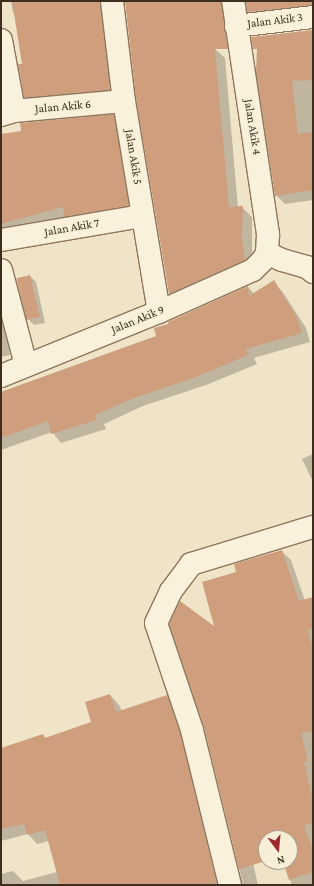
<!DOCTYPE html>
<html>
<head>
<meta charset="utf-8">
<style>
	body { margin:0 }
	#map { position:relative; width:314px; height:886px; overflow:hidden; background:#f0e4c8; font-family:"Crimson Pro",serif }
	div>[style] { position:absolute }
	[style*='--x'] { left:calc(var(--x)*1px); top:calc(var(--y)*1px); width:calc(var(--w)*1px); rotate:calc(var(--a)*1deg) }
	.shadow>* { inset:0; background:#0003 }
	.building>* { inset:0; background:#cf9f7d; transform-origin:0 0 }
	.roads { filter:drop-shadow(1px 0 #8d765c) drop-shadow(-1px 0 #8d765c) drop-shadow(0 1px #8d765c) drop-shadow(0 -1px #8d765c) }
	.minor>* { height:22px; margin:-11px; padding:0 11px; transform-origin:11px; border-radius:11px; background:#faf1dc }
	span { translate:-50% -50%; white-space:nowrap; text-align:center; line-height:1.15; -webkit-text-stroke:3.5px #f7eed8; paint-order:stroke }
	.street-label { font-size:12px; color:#3d2e20 }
	.frame { position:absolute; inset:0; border:2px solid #3d2e20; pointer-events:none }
	.north { position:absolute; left:258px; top:830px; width:40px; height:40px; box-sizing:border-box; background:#f7eed8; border:1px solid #ada18e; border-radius:50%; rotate:164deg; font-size:11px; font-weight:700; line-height:16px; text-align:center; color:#3d2e20 }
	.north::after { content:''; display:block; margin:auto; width:14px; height:18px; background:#9e2a2b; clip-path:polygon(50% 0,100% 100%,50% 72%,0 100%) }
</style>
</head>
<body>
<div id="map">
	<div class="shadow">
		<i style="clip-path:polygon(11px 1px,114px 1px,119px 99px,35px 107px,25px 97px,23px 65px,15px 16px,13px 13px)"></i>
		<i style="clip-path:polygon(126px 1px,235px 1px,231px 20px,209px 22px,215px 49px,225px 58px,238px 208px,242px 207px,252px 217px,252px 249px,254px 270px,179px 303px,170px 294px)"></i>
		<i style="clip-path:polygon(246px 1px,313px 1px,313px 12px,257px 18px,248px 8px)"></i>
		<i style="clip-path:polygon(313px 41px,313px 200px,285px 204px,276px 195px,258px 73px)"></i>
		<i style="clip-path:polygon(113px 116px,122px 125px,137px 214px,74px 225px,66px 217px,49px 221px,1px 236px,1px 135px)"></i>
		<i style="clip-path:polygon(30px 276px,36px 282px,45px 323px,34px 325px,28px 319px,17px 279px)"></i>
		<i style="clip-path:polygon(273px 282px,282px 291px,306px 328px,310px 342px,254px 358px,257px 364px,206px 385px,143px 406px,104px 424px,106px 429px,61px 443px,52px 432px,1px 450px,1px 392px,157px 336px,169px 325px,248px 287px,254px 294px)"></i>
		<i style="clip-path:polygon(1px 296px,10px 355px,1px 357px)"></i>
		<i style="clip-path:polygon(313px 454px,313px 482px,302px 459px)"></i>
		<i style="clip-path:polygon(281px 551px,291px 560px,305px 601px,313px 598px,313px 885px,292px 885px,284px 862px,290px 862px,290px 838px,275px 838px,234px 779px,258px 885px,243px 885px,205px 727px,216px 629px,237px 573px)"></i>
		<i style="clip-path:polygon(110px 695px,119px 705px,122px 711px,167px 697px,177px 706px,224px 885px,1px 885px,1px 874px,13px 871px,23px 881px,57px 872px,49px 841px,37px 844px,28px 834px,1px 841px,1px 803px,43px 735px,47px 739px,92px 723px)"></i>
	</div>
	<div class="building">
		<i style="clip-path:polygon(12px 1px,100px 1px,110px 90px,24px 98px,18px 64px,22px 64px)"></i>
		<i style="clip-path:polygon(125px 1px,221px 1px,228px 49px,215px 49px,229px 207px,243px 206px,242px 238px,245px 260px,169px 294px,136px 99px)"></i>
		<i style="clip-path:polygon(246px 1px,313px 1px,313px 5px,247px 12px)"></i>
		<i style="clip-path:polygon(313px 30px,313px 80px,292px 81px,298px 134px,313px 132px,313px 190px,275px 196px,256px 73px,257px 49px,253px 49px,251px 37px)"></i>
		<i style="clip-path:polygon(114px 114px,129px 206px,64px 217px,63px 207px,1px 224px,1px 134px,21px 131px,20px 123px)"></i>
		<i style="left:30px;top:275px;width:43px;height:14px;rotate:77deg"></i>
		<i style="clip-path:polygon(274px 280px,297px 318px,302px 333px,246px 349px,248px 355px,196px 377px,134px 398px,95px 415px,97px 420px,51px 434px,48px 421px,1px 438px,1px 392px,156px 336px,154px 328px,168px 324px,168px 322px,248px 286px,249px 296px)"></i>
		<i style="clip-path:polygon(282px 550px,299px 601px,313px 597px,313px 628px,308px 630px,313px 650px,313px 731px,301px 733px,308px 761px,304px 762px,313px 801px,313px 823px,304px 825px,313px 851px,313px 872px,289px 880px,283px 862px,290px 862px,290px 838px,266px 838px,266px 861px,239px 869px,204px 727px,169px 624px,180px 601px,214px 626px,202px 582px,236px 572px,234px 564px)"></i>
		<i style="clip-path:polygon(110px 694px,116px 712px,167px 695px,180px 733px,217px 885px,60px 885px,45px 830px,27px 835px,24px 824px,1px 829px,1px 748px,43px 734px,45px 738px,91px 722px,85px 702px)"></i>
	</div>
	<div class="roads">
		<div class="minor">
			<i style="--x:112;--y:1;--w:101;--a:83.2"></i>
			<i style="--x:124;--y:101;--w:214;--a:80.6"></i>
			<i style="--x:236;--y:26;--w:78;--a:-6.7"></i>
			<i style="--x:1;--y:40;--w:72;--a:79.6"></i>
			<i style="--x:1;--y:115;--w:14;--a:-17"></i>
			<i style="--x:14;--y:111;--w:110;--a:-5.2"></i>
			<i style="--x:1;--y:240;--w:143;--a:-9.7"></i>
			<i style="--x:267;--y:253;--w:17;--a:25"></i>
			<i style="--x:282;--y:260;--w:26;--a:16"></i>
			<i style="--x:307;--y:267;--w:8;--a:40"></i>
			<i style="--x:1;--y:270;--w:98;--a:75.3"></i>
			<i style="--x:1;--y:376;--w:170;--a:-22.1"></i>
			<i style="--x:159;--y:312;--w:103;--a:-24.1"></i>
			<i style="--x:253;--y:270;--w:14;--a:-45"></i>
			<i style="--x:263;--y:260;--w:8;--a:-60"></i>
			<i style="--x:267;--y:253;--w:19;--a:-87"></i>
			<i style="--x:268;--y:234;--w:236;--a:-98.5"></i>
			<i style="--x:230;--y:885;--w:160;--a:-103.8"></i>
			<i style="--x:192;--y:730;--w:113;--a:-108.6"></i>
			<i style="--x:156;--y:623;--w:35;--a:-65"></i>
			<i style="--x:171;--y:591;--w:34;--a:-53"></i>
			<i style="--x:191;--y:564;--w:127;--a:-16.9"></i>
		</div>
	</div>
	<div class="street-label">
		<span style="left:275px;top:21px;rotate:-7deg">Jalan Akik 3</span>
		<span style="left:63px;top:107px;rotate:-5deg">Jalan Akik 6</span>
		<span style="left:252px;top:127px;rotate:81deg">Jalan Akik 4</span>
		<span style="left:133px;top:157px;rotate:81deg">Jalan Akik 5</span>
		<span style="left:72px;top:228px;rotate:-10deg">Jalan Akik 7</span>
		<span style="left:138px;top:320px;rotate:-22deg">Jalan Akik 9</span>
	</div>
	<div class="frame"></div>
	<div class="north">N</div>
</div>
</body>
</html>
